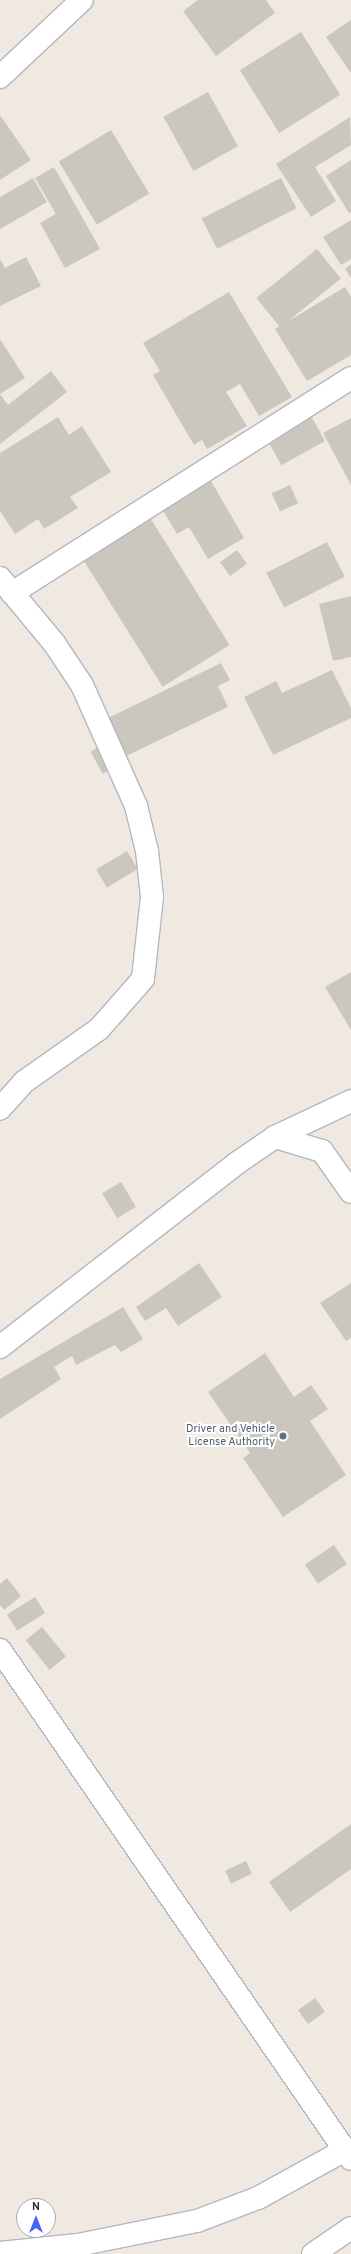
<!DOCTYPE html>
<html>
<head>
<meta charset="utf-8">
<style>
	body { margin:0 }
	#map { position:relative; width:351px; height:2254px; overflow:hidden; background:#efe9e1; font-family:Overpass,sans-serif }
	div>[style] { position:absolute }
	[style*='--x'] { left:calc(var(--x)*1px); top:calc(var(--y)*1px); width:calc(var(--w)*1px); rotate:calc(var(--a)*1deg) }
	.building>* { inset:0; background:#cbc7bf; transform-origin:0 0 }
	.roads { filter:drop-shadow(1px 0 #b4b7c1) drop-shadow(-1px 0 #b4b7c1) drop-shadow(0 1px #b4b7c1) drop-shadow(0 -1px #b4b7c1) }
	.minor>* { height:22px; margin:-11px; padding:0 11px; transform-origin:11px; border-radius:11px; background:#fff }
	.dots>* { width:11px; height:11px; translate:-50% -50%; box-sizing:border-box; border:2px solid #fff; border-radius:50% }
	span { translate:-50% -50%; white-space:nowrap; text-align:center; line-height:1.15; -webkit-text-stroke:4px #fff; paint-order:stroke }
	.service-label { font-size:11px; color:#4e5e75 }
	.right { translate:-100% -50%; text-align:right }
	.north { position:absolute; left:16px; top:2198px; width:40px; height:40px; box-sizing:border-box; background:#fff; border:1px solid #ababab; border-radius:50%; rotate:0deg; font-size:11px; font-weight:700; line-height:16px; text-align:center; color:#2e2e2e }
	.north::after { content:''; display:block; margin:auto; width:14px; height:18px; background:#4264fb; clip-path:polygon(50% 0,100% 100%,50% 72%,0 100%) }
</style>
</head>
<body>
<div id="map">
	<div class="building">
		<i style="clip-path:polygon(198px 0,266px 0,275px 13px,216px 56px,183px 11px)"></i>
		<i style="clip-path:polygon(351px 20px,351px 73px,326px 37px)"></i>
		<i style="left:301px;top:32px;width:74px;height:72px;rotate:58deg"></i>
		<i style="left:208px;top:92px;width:62px;height:51px;rotate:61deg"></i>
		<i style="clip-path:polygon(0 115px,31px 160px,0 180px)"></i>
		<i style="clip-path:polygon(350px 117px,351px 145px,315px 167px,336px 201px,311px 217px,276px 164px)"></i>
		<i style="left:111px;top:130px;width:74px;height:61px;rotate:59deg"></i>
		<i style="clip-path:polygon(351px 160px,351px 212px,349px 213px,326px 176px)"></i>
		<i style="clip-path:polygon(54px 167px,100px 249px,65px 268px,40px 223px,56px 214px,35px 178px)"></i>
		<i style="clip-path:polygon(33px 178px,47px 202px,0 229px,0 197px)"></i>
		<i style="left:281px;top:178px;width:34px;height:89px;rotate:63deg"></i>
		<i style="clip-path:polygon(351px 220px,351px 259px,341px 265px,323px 237px)"></i>
		<i style="left:317px;top:249px;width:38px;height:78px;rotate:51deg"></i>
		<i style="clip-path:polygon(26px 257px,41px 286px,0 306px,0 259px,5px 268px)"></i>
		<i style="clip-path:polygon(351px 264px,351px 278px,345px 269px)"></i>
		<i style="clip-path:polygon(345px 287px,351px 297px,351px 355px,307px 381px,275px 329px)"></i>
		<i style="clip-path:polygon(229px 292px,292px 397px,259px 416px,240px 384px,226px 392px,247px 426px,207px 449px,202px 440px,194px 445px,153px 375px,160px 371px,143px 343px)"></i>
		<i style="clip-path:polygon(0 339px,25px 378px,0 394px,8px 405px,51px 371px,67px 392px,0 444px)"></i>
		<i style="left:310px;top:414px;width:31px;height:50px;rotate:61deg"></i>
		<i style="clip-path:polygon(58px 417px,69px 435px,82px 426px,111px 472px,70px 497px,78px 508px,44px 529px,38px 519px,15px 534px,0 511px,0 453px)"></i>
		<i style="clip-path:polygon(351px 418px,351px 485px,323px 433px)"></i>
		<i style="clip-path:polygon(211px 481px,244px 538px,208px 559px,189px 527px,177px 534px,162px 509px)"></i>
		<i style="left:290px;top:485px;width:20px;height:20px;rotate:66deg"></i>
		<i style="left:149px;top:516px;width:152px;height:79px;rotate:58deg"></i>
		<i style="left:327px;top:542px;width:39px;height:68px;rotate:63deg"></i>
		<i style="left:237px;top:550px;width:17px;height:21px;rotate:54deg"></i>
		<i style="clip-path:polygon(351px 596px,351px 657px,333px 661px,319px 604px)"></i>
		<i style="clip-path:polygon(221px 663px,230px 680px,218px 686px,228px 707px,124px 757px,106px 719px)"></i>
		<i style="clip-path:polygon(332px 670px,351px 708px,351px 718px,273px 755px,244px 697px,276px 681px,282px 693px)"></i>
		<i style="left:101px;top:746px;width:25px;height:12px;rotate:61deg"></i>
		<i style="left:127px;top:851px;width:21px;height:36px;rotate:59deg"></i>
		<i style="clip-path:polygon(351px 972px,351px 1030px,325px 987px)"></i>
		<i style="left:121px;top:1182px;width:29px;height:22px;rotate:59deg"></i>
		<i style="clip-path:polygon(199px 1263px,222px 1297px,178px 1326px,166px 1308px,145px 1321px,136px 1307px)"></i>
		<i style="clip-path:polygon(351px 1283px,351px 1338px,346px 1341px,320px 1303px)"></i>
		<i style="clip-path:polygon(123px 1307px,143px 1339px,121px 1352px,115px 1345px,76px 1365px,72px 1356px,54px 1367px,61px 1379px,0 1419px,0 1379px)"></i>
		<i style="clip-path:polygon(265px 1353px,294px 1397px,311px 1385px,328px 1409px,310px 1421px,346px 1475px,283px 1517px,243px 1458px,250px 1453px,208px 1392px)"></i>
		<i style="left:334px;top:1545px;width:23px;height:35px;rotate:56deg"></i>
		<i style="clip-path:polygon(7px 1578px,21px 1596px,4px 1610px,0 1605px,0 1584px)"></i>
		<i style="left:35px;top:1597px;width:19px;height:33px;rotate:58deg"></i>
		<i style="left:42px;top:1627px;width:38px;height:21px;rotate:51deg"></i>
		<i style="clip-path:polygon(351px 1824px,351px 1869px,290px 1912px,269px 1882px)"></i>
		<i style="left:246px;top:1861px;width:14px;height:23px;rotate:65deg"></i>
		<i style="left:315px;top:1998px;width:17px;height:21px;rotate:54deg"></i>
	</div>
	<div class="roads">
		<div class="minor">
			<i style="--x:0;--y:77;--w:112;--a:-43.2"></i>
			<i style="--x:0;--y:578;--w:85;--a:50.3"></i>
			<i style="--x:54;--y:643;--w:50;--a:56.3"></i>
			<i style="--x:82;--y:685;--w:133;--a:65.9"></i>
			<i style="--x:136;--y:806;--w:46;--a:76.3"></i>
			<i style="--x:147;--y:851;--w:46;--a:83.8"></i>
			<i style="--x:152;--y:897;--w:82;--a:96.3"></i>
			<i style="--x:143;--y:979;--w:67;--a:131.3"></i>
			<i style="--x:99;--y:1029;--w:92;--a:144.8"></i>
			<i style="--x:24;--y:1082;--w:36;--a:132"></i>
			<i style="--x:12;--y:593;--w:401;--a:-32.4"></i>
			<i style="--x:275;--y:1137;--w:84;--a:-25.3"></i>
			<i style="--x:0;--y:1347;--w:300;--a:-37.8"></i>
			<i style="--x:237;--y:1163;--w:46;--a:-34.4"></i>
			<i style="--x:275;--y:1137;--w:49;--a:16.6"></i>
			<i style="--x:322;--y:1151;--w:50;--a:54.7"></i>
			<i style="--x:0;--y:1650;--w:618;--a:55.41"></i>
			<i style="--x:0;--y:2253;--w:78;--a:-5.9"></i>
			<i style="--x:78;--y:2245;--w:121;--a:-11.4"></i>
			<i style="--x:197;--y:2221;--w:65;--a:-20.7"></i>
			<i style="--x:258;--y:2198;--w:99;--a:-28.9"></i>
			<i style="--x:313;--y:2254;--w:46;--a:-34.4"></i>
		</div>
	</div>
	<div class="dots">
		<i style="left:283px;top:1436px;background:#5c6f8a"></i>
	</div>
	<div class="service-label">
		<span class="right" style="left:275px;top:1436px">Driver and Vehicle<br>License Authority</span>
	</div>
	<div class="north">N</div>
</div>
</body>
</html>
